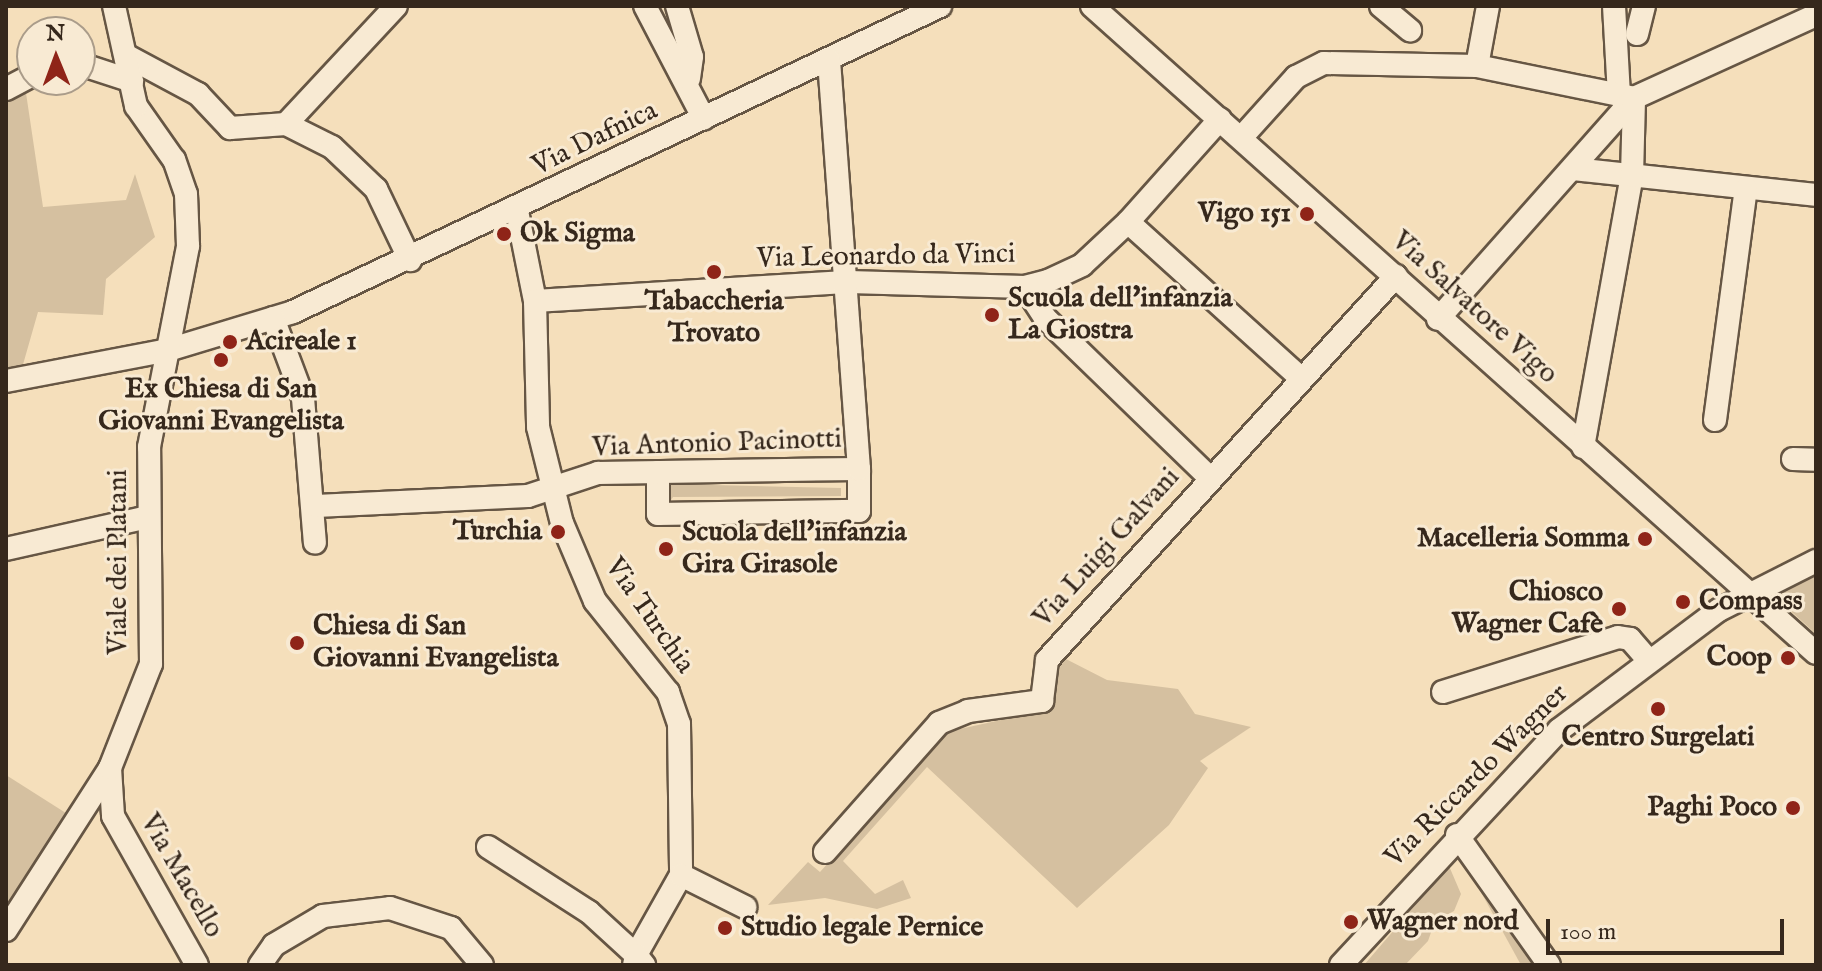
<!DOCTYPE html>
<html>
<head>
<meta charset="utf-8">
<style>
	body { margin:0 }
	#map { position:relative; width:1822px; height:971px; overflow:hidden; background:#f5dfbb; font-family:"IM FELL English",serif }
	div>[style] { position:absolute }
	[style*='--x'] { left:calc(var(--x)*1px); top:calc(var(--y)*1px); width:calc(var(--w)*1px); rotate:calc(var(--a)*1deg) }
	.green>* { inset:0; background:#d5c0a0 }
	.roads { filter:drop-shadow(2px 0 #665644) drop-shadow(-2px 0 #665644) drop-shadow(0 2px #665644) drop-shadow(0 -2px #665644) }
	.minor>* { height:22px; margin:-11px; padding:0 11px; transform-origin:11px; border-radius:11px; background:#f8ead3 }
	.dots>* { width:22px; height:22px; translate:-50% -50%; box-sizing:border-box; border:4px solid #f8ead3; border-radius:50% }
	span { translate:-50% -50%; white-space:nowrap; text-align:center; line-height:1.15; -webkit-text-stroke:6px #f8ead3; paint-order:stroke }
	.street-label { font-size:28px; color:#36281c }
	.poi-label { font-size:28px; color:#36281c; font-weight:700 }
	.right { translate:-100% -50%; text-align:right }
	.left { translate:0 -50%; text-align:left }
	.frame { position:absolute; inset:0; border:8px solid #36281c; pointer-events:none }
	.north { position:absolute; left:16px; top:16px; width:80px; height:80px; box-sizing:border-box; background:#f8ead3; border:2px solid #aa9c8a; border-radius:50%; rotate:359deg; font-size:22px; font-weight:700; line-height:32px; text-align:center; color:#36281c }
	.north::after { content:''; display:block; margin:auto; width:28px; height:36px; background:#8f2418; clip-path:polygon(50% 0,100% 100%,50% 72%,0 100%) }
	.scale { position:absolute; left:1546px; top:919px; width:238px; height:36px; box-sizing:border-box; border:4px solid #36281c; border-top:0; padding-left:10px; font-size:24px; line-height:28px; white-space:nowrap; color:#36281c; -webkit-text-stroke:6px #f8ead3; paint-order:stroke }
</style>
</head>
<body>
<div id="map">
	<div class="green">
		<i style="clip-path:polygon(20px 92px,26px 93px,43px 207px,126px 200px,135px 174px,155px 237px,106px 279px,103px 315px,38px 312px,22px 368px,6px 370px,6px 98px)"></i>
		<i style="clip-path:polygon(670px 484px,841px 488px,841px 496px,673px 497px,669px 503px)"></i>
		<i style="clip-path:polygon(1816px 572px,1816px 634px,1772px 594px)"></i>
		<i style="clip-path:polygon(1062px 657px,1107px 680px,1178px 689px,1195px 714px,1251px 727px,1200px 761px,1208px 768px,1169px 825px,1077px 908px,927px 767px,843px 861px,875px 894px,903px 880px,911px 898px,877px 909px,825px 898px,768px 905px,808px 862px,820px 872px,946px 732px,1047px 710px)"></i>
		<i style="clip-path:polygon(6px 775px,69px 815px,6px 914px)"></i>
		<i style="clip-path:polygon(1460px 854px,1540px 965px,1521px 965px)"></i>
		<i style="clip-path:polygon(1449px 866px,1461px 894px,1454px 911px,1435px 921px,1428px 941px,1405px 965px,1364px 965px)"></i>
	</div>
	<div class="roads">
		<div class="minor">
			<i style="--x:645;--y:6;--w:127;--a:62.4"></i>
			<i style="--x:677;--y:6;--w:53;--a:73.6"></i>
			<i style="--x:692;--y:57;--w:22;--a:98"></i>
			<i style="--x:1092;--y:6;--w:971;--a:41.79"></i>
			<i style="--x:1381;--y:6;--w:38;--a:40"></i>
			<i style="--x:1614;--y:6;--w:89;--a:86.8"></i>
			<i style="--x:1637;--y:34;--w:29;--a:-76"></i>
			<i style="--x:127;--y:56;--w:81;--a:28.2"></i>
			<i style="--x:198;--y:94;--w:47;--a:46.7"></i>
			<i style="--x:230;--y:128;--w:56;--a:-4.1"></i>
			<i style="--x:286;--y:124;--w:51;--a:26.6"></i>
			<i style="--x:332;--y:147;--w:61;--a:43.7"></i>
			<i style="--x:376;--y:189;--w:79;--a:64.4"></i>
			<i style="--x:80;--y:64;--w:55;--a:18.1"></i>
			<i style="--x:1477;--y:66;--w:61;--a:-79.6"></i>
			<i style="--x:6;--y:89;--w:30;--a:-28"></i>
			<i style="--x:286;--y:124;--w:161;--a:-47"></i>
			<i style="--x:1241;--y:138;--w:82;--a:-48"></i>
			<i style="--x:1296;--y:77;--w:31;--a:-27"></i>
			<i style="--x:1324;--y:63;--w:153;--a:1.1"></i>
			<i style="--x:1477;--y:66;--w:160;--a:11.5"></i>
			<i style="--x:1573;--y:169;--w:244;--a:6.1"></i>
			<i style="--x:517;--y:211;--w:92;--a:78.7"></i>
			<i style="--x:535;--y:301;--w:126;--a:88.6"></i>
			<i style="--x:538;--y:427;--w:99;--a:76"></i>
			<i style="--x:562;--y:523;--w:85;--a:67.1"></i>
			<i style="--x:595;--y:601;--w:117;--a:51.3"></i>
			<i style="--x:668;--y:692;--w:34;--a:71"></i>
			<i style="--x:679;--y:724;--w:151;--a:89.2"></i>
			<i style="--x:681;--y:875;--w:92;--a:119.4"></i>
			<i style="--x:636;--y:955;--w:13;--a:51"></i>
			<i style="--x:1128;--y:222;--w:234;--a:42.1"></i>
			<i style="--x:1025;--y:287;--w:37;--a:57"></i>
			<i style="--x:1045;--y:318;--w:230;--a:44.1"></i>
			<i style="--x:535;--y:301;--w:315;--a:-3.5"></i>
			<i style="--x:849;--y:282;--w:176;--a:1.6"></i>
			<i style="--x:1025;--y:287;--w:24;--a:-15"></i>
			<i style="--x:1048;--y:281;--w:38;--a:-25"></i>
			<i style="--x:1082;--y:265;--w:63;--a:-43.1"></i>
			<i style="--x:1128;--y:222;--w:138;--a:-48.2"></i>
			<i style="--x:273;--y:318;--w:85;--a:69.4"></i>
			<i style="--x:303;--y:398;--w:145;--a:85.3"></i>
			<i style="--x:1438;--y:319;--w:295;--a:-48.4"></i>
			<i style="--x:1634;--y:98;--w:196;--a:-24.5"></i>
			<i style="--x:6;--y:381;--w:165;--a:-10.8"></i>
			<i style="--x:168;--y:350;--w:131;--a:-16.9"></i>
			<i style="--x:293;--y:312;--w:716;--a:-25.31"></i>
			<i style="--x:1715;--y:420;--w:233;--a:-82.4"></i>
			<i style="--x:1583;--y:447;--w:275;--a:-79.8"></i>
			<i style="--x:1632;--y:176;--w:78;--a:-88.5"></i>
			<i style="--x:1793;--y:459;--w:23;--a:2"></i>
			<i style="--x:658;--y:472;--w:42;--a:90"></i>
			<i style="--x:658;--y:514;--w:201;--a:-0.9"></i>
			<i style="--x:859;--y:511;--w:42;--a:-90"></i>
			<i style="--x:316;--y:506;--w:212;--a:-2.7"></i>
			<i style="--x:528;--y:496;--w:74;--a:-18.2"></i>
			<i style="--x:598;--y:473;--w:261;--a:-0.9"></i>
			<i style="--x:859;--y:469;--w:410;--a:-94.2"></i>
			<i style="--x:6;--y:549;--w:146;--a:-12.7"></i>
			<i style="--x:1443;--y:692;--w:183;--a:-17.4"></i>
			<i style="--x:1618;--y:637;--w:12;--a:9"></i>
			<i style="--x:1630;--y:639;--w:28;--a:49"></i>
			<i style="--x:110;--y:768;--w:48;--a:86.4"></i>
			<i style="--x:113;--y:816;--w:171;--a:60.6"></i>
			<i style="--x:1457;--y:835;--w:159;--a:54.7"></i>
			<i style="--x:488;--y:847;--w:120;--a:32.8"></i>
			<i style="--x:589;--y:912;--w:64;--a:42.5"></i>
			<i style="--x:636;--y:955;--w:10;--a:101"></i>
			<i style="--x:825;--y:852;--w:172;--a:-48.5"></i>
			<i style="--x:939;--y:723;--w:31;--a:-22"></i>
			<i style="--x:968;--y:711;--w:75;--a:-7.7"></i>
			<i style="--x:1042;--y:701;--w:41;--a:-83"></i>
			<i style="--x:1047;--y:660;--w:519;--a:-47.73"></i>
			<i style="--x:681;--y:875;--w:72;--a:26.6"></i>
			<i style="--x:6;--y:930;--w:193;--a:-57.3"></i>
			<i style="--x:110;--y:768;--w:112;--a:-68.5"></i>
			<i style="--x:151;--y:664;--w:217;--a:-90.5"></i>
			<i style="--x:149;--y:447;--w:205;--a:-79"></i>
			<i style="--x:188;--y:246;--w:52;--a:-92.2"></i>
			<i style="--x:186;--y:194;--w:36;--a:-109"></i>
			<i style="--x:174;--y:160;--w:66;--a:-125.1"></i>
			<i style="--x:136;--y:106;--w:102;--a:-102.4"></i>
			<i style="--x:260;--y:965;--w:24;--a:-55"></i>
			<i style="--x:274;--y:945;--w:57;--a:-30.6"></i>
			<i style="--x:323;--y:916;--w:67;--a:-6.8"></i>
			<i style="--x:390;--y:908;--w:64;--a:18.2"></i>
			<i style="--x:451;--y:928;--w:48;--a:50"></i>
			<i style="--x:1341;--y:965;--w:321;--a:-47.1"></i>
			<i style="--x:1559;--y:730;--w:200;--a:-36.9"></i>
			<i style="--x:1719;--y:610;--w:109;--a:-26.8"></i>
		</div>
	</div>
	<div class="dots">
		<i style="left:1307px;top:214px;background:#8f2418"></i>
		<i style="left:504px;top:234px;background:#8f2418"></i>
		<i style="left:714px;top:272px;background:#8f2418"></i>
		<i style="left:992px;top:315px;background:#8f2418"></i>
		<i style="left:230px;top:342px;background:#8f2418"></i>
		<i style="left:221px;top:360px;background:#8f2418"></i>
		<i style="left:558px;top:532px;background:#8f2418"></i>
		<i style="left:1645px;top:539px;background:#8f2418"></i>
		<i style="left:666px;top:549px;background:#8f2418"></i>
		<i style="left:1683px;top:602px;background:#8f2418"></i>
		<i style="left:1619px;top:609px;background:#8f2418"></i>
		<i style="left:297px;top:643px;background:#8f2418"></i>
		<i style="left:1788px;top:658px;background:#8f2418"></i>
		<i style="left:1658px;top:709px;background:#8f2418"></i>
		<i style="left:1793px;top:808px;background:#8f2418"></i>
		<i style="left:1351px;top:922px;background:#8f2418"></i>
		<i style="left:725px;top:928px;background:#8f2418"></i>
	</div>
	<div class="street-label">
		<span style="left:595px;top:139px;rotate:-26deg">Via Dafnica</span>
		<span style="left:886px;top:257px;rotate:-1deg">Via Leonardo da Vinci</span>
		<span style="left:1474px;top:308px;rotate:42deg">Via Salvatore Vigo</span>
		<span style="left:717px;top:444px;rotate:-2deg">Via Antonio Pacinotti</span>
		<span style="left:1107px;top:548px;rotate:-48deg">Via Luigi Galvani</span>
		<span style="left:119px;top:562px;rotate:-90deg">Viale dei Platani</span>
		<span style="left:649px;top:616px;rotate:55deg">Via Turchia</span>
		<span style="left:1477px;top:776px;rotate:-45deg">Via Riccardo Wagner</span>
		<span style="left:181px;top:876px;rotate:60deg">Via Macello</span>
	</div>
	<div class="poi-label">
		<span class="right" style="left:1291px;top:214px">Vigo 151</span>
		<span class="left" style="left:520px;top:234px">Ok Sigma</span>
		<span class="left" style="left:1008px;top:315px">Scuola dell'infanzia<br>La Giostra</span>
		<span style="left:714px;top:318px">Tabaccheria<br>Trovato</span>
		<span class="left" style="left:246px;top:342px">Acireale 1</span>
		<span style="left:221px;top:406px">Ex Chiesa di San<br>Giovanni Evangelista</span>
		<span class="right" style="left:542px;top:532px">Turchia</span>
		<span class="left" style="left:682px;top:549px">Scuola dell'infanzia<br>Gira Girasole</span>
		<span class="right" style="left:1629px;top:539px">Macelleria Somma</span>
		<span class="right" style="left:1603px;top:609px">Chiosco<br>Wagner Cafè</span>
		<span class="left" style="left:1699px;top:602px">Compass</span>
		<span class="left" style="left:313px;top:643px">Chiesa di San<br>Giovanni Evangelista</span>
		<span class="right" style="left:1772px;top:658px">Coop</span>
		<span style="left:1658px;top:738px">Centro Surgelati</span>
		<span class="right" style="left:1777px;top:808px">Paghi Poco</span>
		<span class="left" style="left:1367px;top:922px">Wagner nord</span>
		<span class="left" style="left:741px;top:928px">Studio legale Pernice</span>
	</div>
	<div class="frame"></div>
	<div class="north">N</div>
	<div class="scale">100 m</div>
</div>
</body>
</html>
